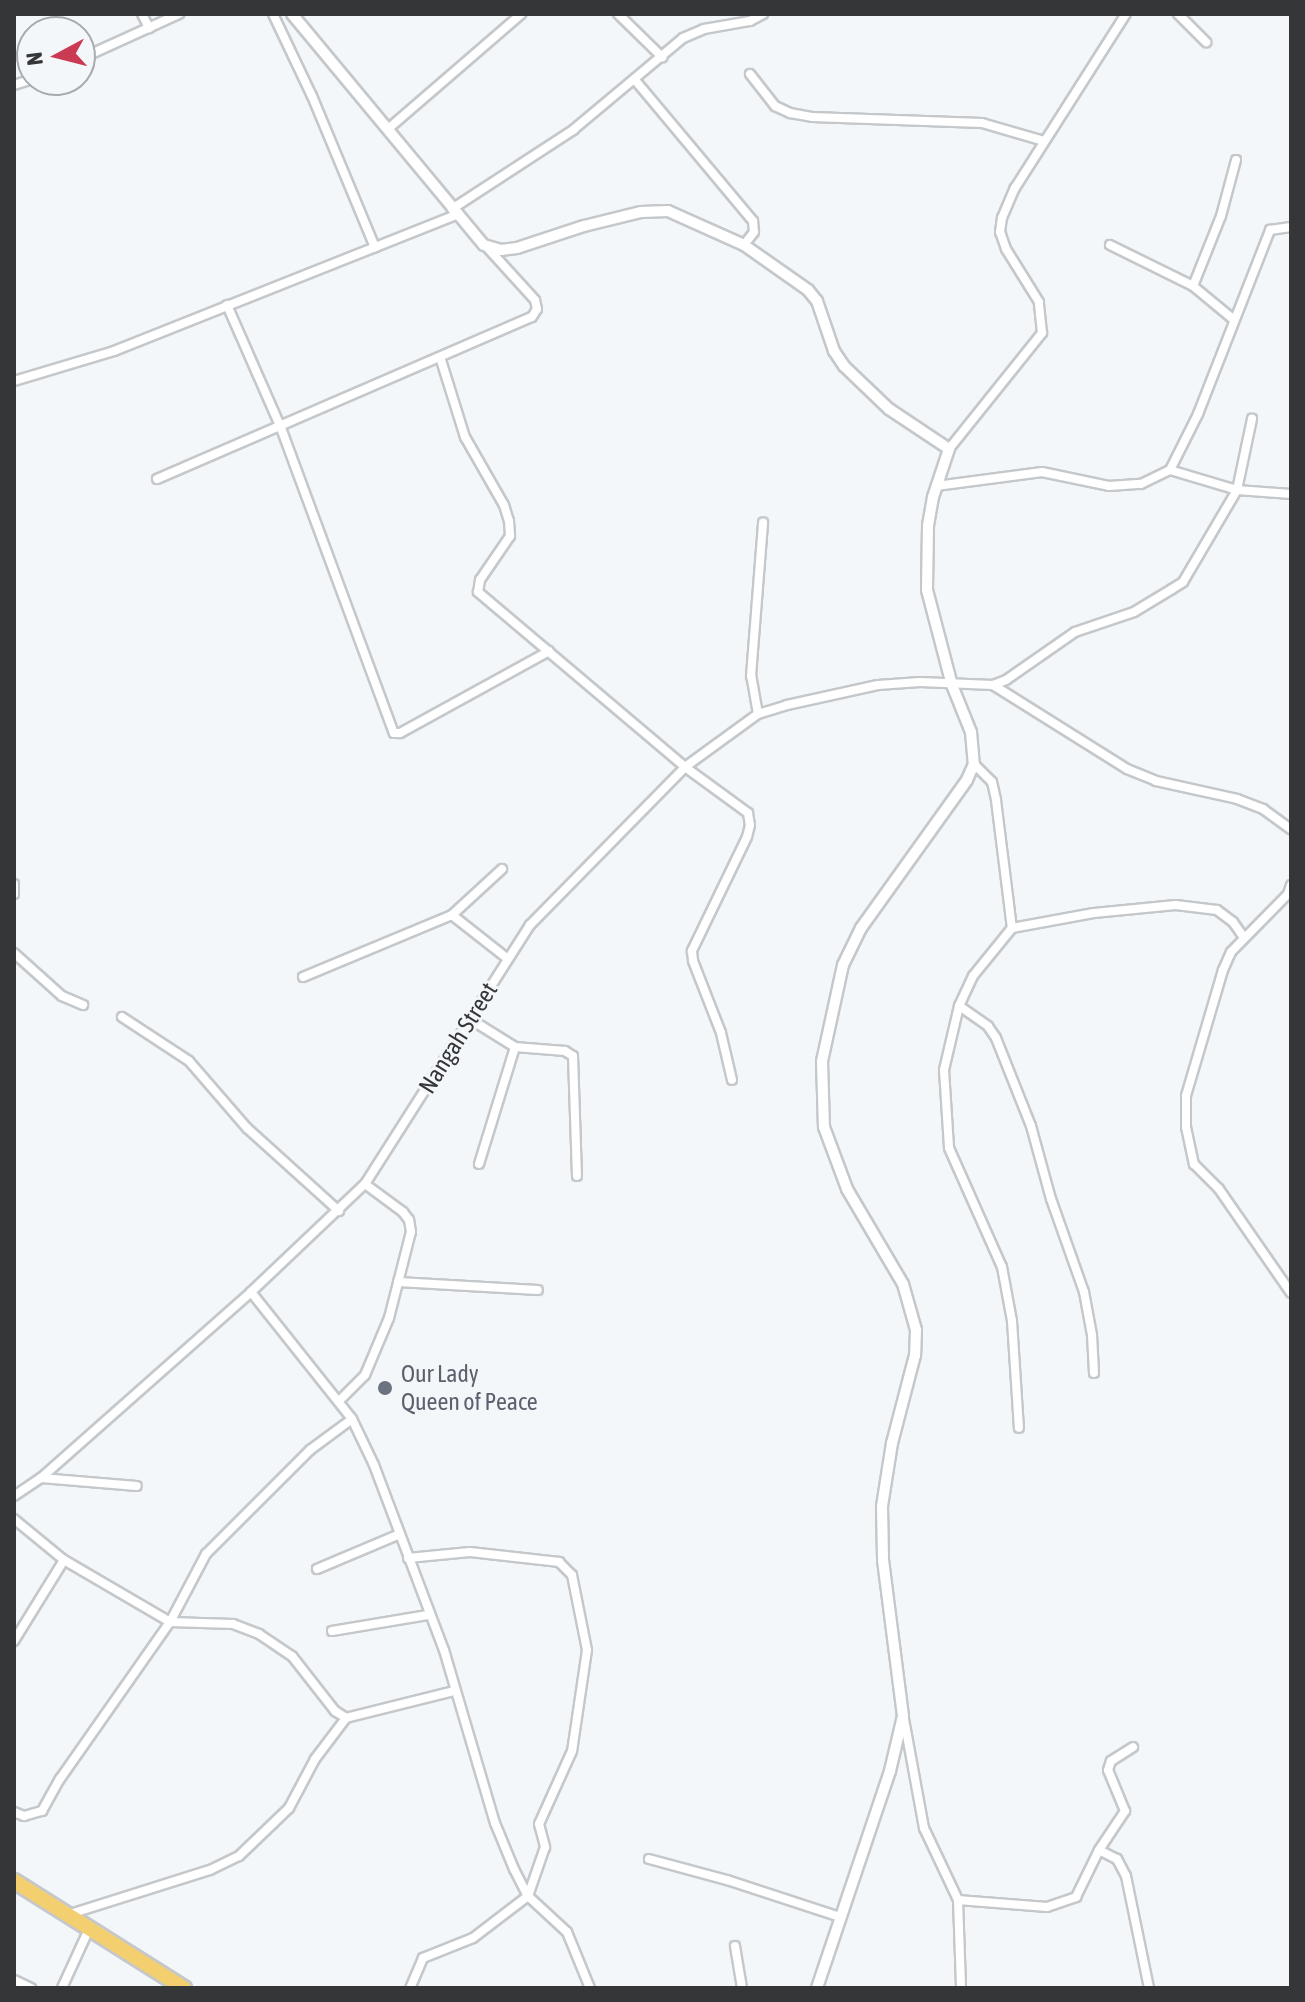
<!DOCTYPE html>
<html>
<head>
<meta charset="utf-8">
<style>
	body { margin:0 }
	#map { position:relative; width:1305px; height:2002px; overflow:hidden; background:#f4f7fa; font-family:"Asap Condensed",sans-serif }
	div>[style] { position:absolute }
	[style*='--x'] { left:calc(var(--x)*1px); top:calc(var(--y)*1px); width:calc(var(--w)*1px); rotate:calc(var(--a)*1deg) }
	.roads { filter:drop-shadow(2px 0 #c5c8cb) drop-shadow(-2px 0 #c5c8cb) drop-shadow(0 2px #c5c8cb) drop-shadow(0 -2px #c5c8cb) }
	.minor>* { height:8px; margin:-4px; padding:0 4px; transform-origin:4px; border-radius:4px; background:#fff }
	.tertiary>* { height:10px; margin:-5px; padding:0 5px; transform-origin:5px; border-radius:5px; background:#fff }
	.trunk>* { height:14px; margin:-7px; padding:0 7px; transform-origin:7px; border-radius:7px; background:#f4cf6f }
	.dots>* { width:22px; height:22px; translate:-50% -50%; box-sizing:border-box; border:4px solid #f4f7fa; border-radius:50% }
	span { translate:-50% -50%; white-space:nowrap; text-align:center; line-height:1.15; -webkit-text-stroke:6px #f4f7fa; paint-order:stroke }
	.street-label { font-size:24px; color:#353638 }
	.worship-label { font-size:24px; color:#5b616d }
	.left { translate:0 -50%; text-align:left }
	.frame { position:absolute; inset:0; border:16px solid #353638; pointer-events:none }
	.north { position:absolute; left:16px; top:16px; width:80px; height:80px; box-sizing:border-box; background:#f4f7fa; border:2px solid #a8aaac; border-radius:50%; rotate:263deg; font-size:22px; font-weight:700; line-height:32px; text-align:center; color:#353638 }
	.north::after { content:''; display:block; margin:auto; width:28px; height:36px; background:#ca3a53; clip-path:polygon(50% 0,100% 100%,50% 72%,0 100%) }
</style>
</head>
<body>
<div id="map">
	<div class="roads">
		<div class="minor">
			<i style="--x:142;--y:14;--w:16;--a:63"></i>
			<i style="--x:273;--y:14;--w:91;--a:64.6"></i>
			<i style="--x:312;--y:96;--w:164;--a:67.4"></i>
			<i style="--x:618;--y:14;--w:62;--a:44.3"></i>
			<i style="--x:1178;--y:14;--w:40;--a:45"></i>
			<i style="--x:80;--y:59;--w:109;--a:-24.4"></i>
			<i style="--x:750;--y:74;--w:41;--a:52"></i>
			<i style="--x:775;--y:106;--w:17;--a:25"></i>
			<i style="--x:790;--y:113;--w:22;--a:10"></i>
			<i style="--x:812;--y:117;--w:170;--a:2"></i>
			<i style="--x:982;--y:123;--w:65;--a:16.2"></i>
			<i style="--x:635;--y:80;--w:184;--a:50.1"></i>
			<i style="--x:753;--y:221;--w:11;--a:85"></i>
			<i style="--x:754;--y:232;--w:16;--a:128"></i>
			<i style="--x:14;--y:85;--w:19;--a:-18"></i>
			<i style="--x:388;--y:129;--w:176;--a:-40.8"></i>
			<i style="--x:452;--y:209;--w:145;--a:-33.1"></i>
			<i style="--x:573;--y:130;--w:143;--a:-39.9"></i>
			<i style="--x:683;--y:38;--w:23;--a:-23"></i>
			<i style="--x:704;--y:29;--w:47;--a:-9.9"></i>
			<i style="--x:750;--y:21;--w:15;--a:-28"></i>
			<i style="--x:1110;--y:245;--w:93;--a:26.3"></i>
			<i style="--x:1193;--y:286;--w:52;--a:39.5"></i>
			<i style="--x:1193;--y:286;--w:75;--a:-68.2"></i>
			<i style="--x:1221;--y:216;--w:58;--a:-75"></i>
			<i style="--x:227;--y:305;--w:134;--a:66.3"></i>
			<i style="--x:281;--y:428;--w:325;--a:69.7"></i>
			<i style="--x:394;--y:733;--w:6;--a:0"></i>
			<i style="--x:400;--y:733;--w:170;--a:-28.8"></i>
			<i style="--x:441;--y:360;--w:81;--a:72.7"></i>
			<i style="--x:465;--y:437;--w:78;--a:60.2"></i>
			<i style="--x:504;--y:505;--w:17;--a:73"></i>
			<i style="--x:509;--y:521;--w:15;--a:86"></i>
			<i style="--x:510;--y:536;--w:53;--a:124.3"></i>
			<i style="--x:480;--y:580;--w:12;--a:99"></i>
			<i style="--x:478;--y:592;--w:271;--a:40.2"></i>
			<i style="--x:685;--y:767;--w:78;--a:36.1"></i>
			<i style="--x:748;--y:813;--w:12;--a:81"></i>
			<i style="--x:750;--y:825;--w:12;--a:104"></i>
			<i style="--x:747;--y:837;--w:127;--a:115.8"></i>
			<i style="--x:692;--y:951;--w:10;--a:84"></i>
			<i style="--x:693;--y:961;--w:77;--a:68.7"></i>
			<i style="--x:721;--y:1033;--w:48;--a:76.8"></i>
			<i style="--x:14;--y:381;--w:104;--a:-16.7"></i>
			<i style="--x:114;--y:351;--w:368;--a:-21.7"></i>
			<i style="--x:949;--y:449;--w:149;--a:-51.3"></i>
			<i style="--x:1042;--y:333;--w:31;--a:-96"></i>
			<i style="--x:1039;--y:302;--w:62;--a:-121.9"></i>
			<i style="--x:1006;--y:249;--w:18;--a:-109"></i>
			<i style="--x:1000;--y:232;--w:14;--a:-82"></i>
			<i style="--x:1002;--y:218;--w:33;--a:-67"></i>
			<i style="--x:1015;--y:188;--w:206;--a:-57.5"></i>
			<i style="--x:1170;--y:470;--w:70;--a:16.6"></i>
			<i style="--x:1237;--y:490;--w:54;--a:4.2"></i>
			<i style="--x:157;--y:479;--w:408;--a:-23.4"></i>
			<i style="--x:532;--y:317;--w:9;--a:-58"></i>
			<i style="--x:537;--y:309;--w:9;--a:-103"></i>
			<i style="--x:535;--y:300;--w:74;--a:-132.3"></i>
			<i style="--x:936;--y:486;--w:107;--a:-7.5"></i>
			<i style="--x:1042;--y:472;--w:68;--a:11.8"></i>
			<i style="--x:1109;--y:486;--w:32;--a:-4"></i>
			<i style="--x:1141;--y:484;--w:32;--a:-26"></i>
			<i style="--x:1170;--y:470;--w:63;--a:-63.4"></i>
			<i style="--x:1198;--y:414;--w:198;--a:-68.6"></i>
			<i style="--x:1270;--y:230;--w:21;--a:-8"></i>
			<i style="--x:993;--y:685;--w:158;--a:32.1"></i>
			<i style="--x:1127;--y:769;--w:31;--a:22"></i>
			<i style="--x:1156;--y:781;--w:83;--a:12.5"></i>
			<i style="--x:1237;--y:799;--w:28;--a:21"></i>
			<i style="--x:1263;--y:809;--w:34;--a:36"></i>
			<i style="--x:758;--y:714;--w:39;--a:-100"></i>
			<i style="--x:751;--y:676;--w:154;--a:-85.5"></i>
			<i style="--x:974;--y:764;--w:25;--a:45"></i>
			<i style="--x:992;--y:782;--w:18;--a:77"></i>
			<i style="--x:996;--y:800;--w:129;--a:82.9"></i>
			<i style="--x:14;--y:884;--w:10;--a:90"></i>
			<i style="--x:1291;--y:885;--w:9;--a:108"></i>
			<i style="--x:1288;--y:894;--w:81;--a:134.5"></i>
			<i style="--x:1231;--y:952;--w:20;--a:114"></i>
			<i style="--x:1223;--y:970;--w:131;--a:106.4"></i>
			<i style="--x:1186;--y:1096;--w:31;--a:90"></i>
			<i style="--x:1186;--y:1127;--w:38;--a:78"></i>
			<i style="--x:1194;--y:1164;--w:35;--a:45"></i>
			<i style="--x:1219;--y:1189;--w:126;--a:55.3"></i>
			<i style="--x:452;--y:915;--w:71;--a:38.2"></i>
			<i style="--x:14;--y:953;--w:64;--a:41.9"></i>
			<i style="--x:62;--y:996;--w:23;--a:23"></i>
			<i style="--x:303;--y:977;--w:161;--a:-22.6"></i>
			<i style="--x:452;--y:915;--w:68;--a:-42.6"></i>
			<i style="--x:959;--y:1006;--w:66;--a:103.2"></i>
			<i style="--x:944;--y:1070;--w:78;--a:86.3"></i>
			<i style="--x:949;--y:1148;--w:130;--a:66"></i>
			<i style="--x:1002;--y:1267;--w:55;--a:79.5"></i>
			<i style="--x:1012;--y:1321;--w:107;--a:86.3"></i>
			<i style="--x:122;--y:1017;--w:80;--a:33.3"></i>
			<i style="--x:189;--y:1061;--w:89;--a:49.1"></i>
			<i style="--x:247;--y:1128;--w:124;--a:42.1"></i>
			<i style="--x:470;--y:1019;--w:53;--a:31.9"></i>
			<i style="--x:515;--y:1047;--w:50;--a:4.6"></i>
			<i style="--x:565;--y:1051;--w:9;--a:32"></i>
			<i style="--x:573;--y:1056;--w:120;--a:88.1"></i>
			<i style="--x:479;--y:1164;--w:122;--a:-72.9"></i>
			<i style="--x:398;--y:1282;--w:140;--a:3.3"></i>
			<i style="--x:251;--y:1292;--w:162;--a:51.5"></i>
			<i style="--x:352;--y:1419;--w:51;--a:64.4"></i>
			<i style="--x:374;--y:1465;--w:198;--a:69.3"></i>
			<i style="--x:444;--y:1650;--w:180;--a:73.6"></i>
			<i style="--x:495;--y:1823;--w:50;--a:67.6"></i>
			<i style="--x:514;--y:1869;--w:30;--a:63"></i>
			<i style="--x:528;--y:1896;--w:53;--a:42.7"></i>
			<i style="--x:567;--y:1932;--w:61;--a:67.7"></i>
			<i style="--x:1094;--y:1373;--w:38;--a:-93"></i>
			<i style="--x:1092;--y:1335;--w:44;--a:-100.5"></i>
			<i style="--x:1084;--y:1292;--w:99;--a:-109.5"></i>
			<i style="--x:1051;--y:1199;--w:76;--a:-105.3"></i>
			<i style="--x:1031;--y:1126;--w:95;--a:-111.7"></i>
			<i style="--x:996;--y:1038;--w:14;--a:-124"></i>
			<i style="--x:988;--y:1026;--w:35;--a:-145"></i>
			<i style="--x:959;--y:1006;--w:33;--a:-65"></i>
			<i style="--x:973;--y:976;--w:62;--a:-50.9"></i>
			<i style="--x:1012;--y:928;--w:83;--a:-10.4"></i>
			<i style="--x:1094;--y:913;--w:82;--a:-5.6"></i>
			<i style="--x:1176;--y:905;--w:41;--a:7"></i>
			<i style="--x:1217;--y:910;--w:20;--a:37"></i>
			<i style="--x:1233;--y:922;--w:19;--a:55"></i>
			<i style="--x:340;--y:1400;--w:35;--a:-45"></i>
			<i style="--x:365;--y:1375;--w:62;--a:-67.2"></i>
			<i style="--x:389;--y:1318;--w:89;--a:-75.7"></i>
			<i style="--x:411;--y:1232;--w:12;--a:-99"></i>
			<i style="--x:409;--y:1220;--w:10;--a:-127"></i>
			<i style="--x:403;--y:1212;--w:47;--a:-143.6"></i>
			<i style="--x:41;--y:1478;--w:96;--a:4.8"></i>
			<i style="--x:14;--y:1496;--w:32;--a:-34"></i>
			<i style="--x:41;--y:1478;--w:281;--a:-41.5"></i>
			<i style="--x:251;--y:1292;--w:157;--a:-43.5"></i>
			<i style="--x:365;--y:1184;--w:307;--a:-57.5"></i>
			<i style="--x:530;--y:925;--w:221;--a:-45.5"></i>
			<i style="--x:685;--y:767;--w:90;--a:-36"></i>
			<i style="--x:758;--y:714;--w:30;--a:-17"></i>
			<i style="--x:787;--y:705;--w:93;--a:-12.4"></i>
			<i style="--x:878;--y:685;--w:42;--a:-4.1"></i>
			<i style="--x:920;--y:682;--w:73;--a:2.4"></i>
			<i style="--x:993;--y:685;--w:14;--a:-21"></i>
			<i style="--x:1006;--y:680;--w:84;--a:-34.8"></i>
			<i style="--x:1075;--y:632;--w:62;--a:-18.7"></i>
			<i style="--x:1134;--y:612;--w:44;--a:-31.2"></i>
			<i style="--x:1172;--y:589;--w:13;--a:-32"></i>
			<i style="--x:1183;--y:582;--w:107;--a:-59.6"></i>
			<i style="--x:1237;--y:490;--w:73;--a:-78.1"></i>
			<i style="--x:14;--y:1519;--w:65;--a:39.4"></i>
			<i style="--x:64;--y:1560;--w:123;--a:30.3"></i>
			<i style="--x:170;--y:1622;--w:63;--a:1.8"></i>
			<i style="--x:233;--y:1624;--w:28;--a:21"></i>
			<i style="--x:259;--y:1634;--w:40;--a:34"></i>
			<i style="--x:292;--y:1656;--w:70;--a:52"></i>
			<i style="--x:335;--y:1711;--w:13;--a:32"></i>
			<i style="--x:408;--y:1558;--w:62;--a:-5.5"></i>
			<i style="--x:470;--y:1552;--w:90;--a:6.4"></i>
			<i style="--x:559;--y:1562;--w:18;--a:45"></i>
			<i style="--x:572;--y:1575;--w:76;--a:78.7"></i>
			<i style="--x:587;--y:1650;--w:102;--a:98.4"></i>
			<i style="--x:572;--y:1751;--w:80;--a:114.3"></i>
			<i style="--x:539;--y:1824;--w:24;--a:75"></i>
			<i style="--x:545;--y:1847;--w:52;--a:109.1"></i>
			<i style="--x:528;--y:1896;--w:69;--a:142.6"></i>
			<i style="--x:473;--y:1938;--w:54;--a:158.2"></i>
			<i style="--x:423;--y:1958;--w:33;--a:113"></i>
			<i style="--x:317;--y:1569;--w:90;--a:-22.9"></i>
			<i style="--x:332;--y:1631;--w:97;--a:-9.5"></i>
			<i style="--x:14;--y:1641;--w:95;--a:-58.3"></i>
			<i style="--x:904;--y:1719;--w:111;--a:79.6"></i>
			<i style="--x:924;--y:1828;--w:80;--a:64.7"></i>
			<i style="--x:958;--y:1900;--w:88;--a:88"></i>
			<i style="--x:14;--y:1812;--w:11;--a:22"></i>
			<i style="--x:24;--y:1816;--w:19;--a:-16"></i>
			<i style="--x:42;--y:1811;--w:37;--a:-61"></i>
			<i style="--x:60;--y:1779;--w:192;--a:-55"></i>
			<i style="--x:170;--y:1622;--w:77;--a:-62.1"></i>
			<i style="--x:206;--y:1554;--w:147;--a:-45"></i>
			<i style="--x:310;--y:1450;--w:52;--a:-36.4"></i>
			<i style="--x:1099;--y:1850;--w:20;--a:27"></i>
			<i style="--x:1117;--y:1859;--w:19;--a:62"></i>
			<i style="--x:1126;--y:1876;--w:114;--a:78.4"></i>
			<i style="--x:649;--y:1859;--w:81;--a:15.1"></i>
			<i style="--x:727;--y:1880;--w:119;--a:18.1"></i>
			<i style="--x:958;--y:1900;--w:89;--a:4.5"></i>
			<i style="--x:1047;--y:1907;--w:31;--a:-19"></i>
			<i style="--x:1076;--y:1897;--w:52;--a:-63.9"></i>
			<i style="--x:1099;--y:1850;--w:47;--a:-56.3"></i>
			<i style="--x:1125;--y:1811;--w:44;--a:-112.5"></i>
			<i style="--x:1108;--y:1770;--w:9;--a:-72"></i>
			<i style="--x:1111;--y:1761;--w:26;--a:-32"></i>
			<i style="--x:67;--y:1915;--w:150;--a:-17.5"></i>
			<i style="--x:210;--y:1870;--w:32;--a:-26"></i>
			<i style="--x:239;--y:1856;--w:69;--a:-43.8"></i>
			<i style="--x:289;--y:1808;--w:55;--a:-62"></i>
			<i style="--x:315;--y:1759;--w:51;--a:-52.9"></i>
			<i style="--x:346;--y:1718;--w:111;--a:-14"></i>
			<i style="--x:735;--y:1946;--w:43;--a:80.5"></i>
			<i style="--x:14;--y:1980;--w:19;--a:25"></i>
			<i style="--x:62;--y:1988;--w:65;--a:-65.4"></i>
		</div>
		<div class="tertiary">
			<i style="--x:292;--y:14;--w:300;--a:50.3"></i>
			<i style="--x:484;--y:245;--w:18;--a:16"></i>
			<i style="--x:501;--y:250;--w:16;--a:-7"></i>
			<i style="--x:517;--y:248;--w:71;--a:-18.2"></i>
			<i style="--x:584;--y:226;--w:59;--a:-13.8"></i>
			<i style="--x:641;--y:212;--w:27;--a:-2"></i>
			<i style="--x:668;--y:211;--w:83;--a:24.1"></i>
			<i style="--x:744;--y:245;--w:78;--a:35.1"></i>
			<i style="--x:808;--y:290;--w:14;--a:51"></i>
			<i style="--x:817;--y:301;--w:53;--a:71.2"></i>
			<i style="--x:834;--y:351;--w:18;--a:56"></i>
			<i style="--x:844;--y:366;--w:62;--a:43.7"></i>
			<i style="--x:889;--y:409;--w:72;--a:33.7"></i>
			<i style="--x:949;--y:449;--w:51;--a:108.4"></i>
			<i style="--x:933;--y:497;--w:29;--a:100"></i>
			<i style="--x:928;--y:526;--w:64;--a:90.9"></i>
			<i style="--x:927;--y:590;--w:98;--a:75.3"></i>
			<i style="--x:952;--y:685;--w:51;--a:68"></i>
			<i style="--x:971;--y:732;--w:32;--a:85"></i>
			<i style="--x:974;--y:764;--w:17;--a:114"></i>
			<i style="--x:967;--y:780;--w:182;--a:125.6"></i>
			<i style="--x:861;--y:928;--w:41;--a:115.9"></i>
			<i style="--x:843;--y:965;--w:98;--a:102.3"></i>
			<i style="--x:822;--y:1061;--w:66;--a:88.3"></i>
			<i style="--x:824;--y:1127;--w:66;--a:69.6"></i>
			<i style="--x:847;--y:1189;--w:110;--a:59.5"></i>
			<i style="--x:903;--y:1284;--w:48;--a:74.2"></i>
			<i style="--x:916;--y:1330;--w:25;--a:92"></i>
			<i style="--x:915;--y:1355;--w:91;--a:104.6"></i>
			<i style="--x:892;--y:1443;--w:64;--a:99"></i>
			<i style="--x:882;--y:1506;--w:54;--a:88.9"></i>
			<i style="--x:883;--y:1560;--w:157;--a:82.7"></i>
			<i style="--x:903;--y:1716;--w:57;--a:103.3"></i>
			<i style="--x:890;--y:1771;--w:229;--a:108.6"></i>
		</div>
		<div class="trunk">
			<i style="--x:14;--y:1881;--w:201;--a:32.2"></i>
		</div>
	</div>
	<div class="dots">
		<i style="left:385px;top:1388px;background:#6b7280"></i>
	</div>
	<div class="street-label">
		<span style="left:458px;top:1038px;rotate:-58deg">Nangah Street</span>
	</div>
	<div class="worship-label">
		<span class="left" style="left:401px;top:1388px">Our Lady<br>Queen of Peace</span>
	</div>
	<div class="frame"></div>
	<div class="north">N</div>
</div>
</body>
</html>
